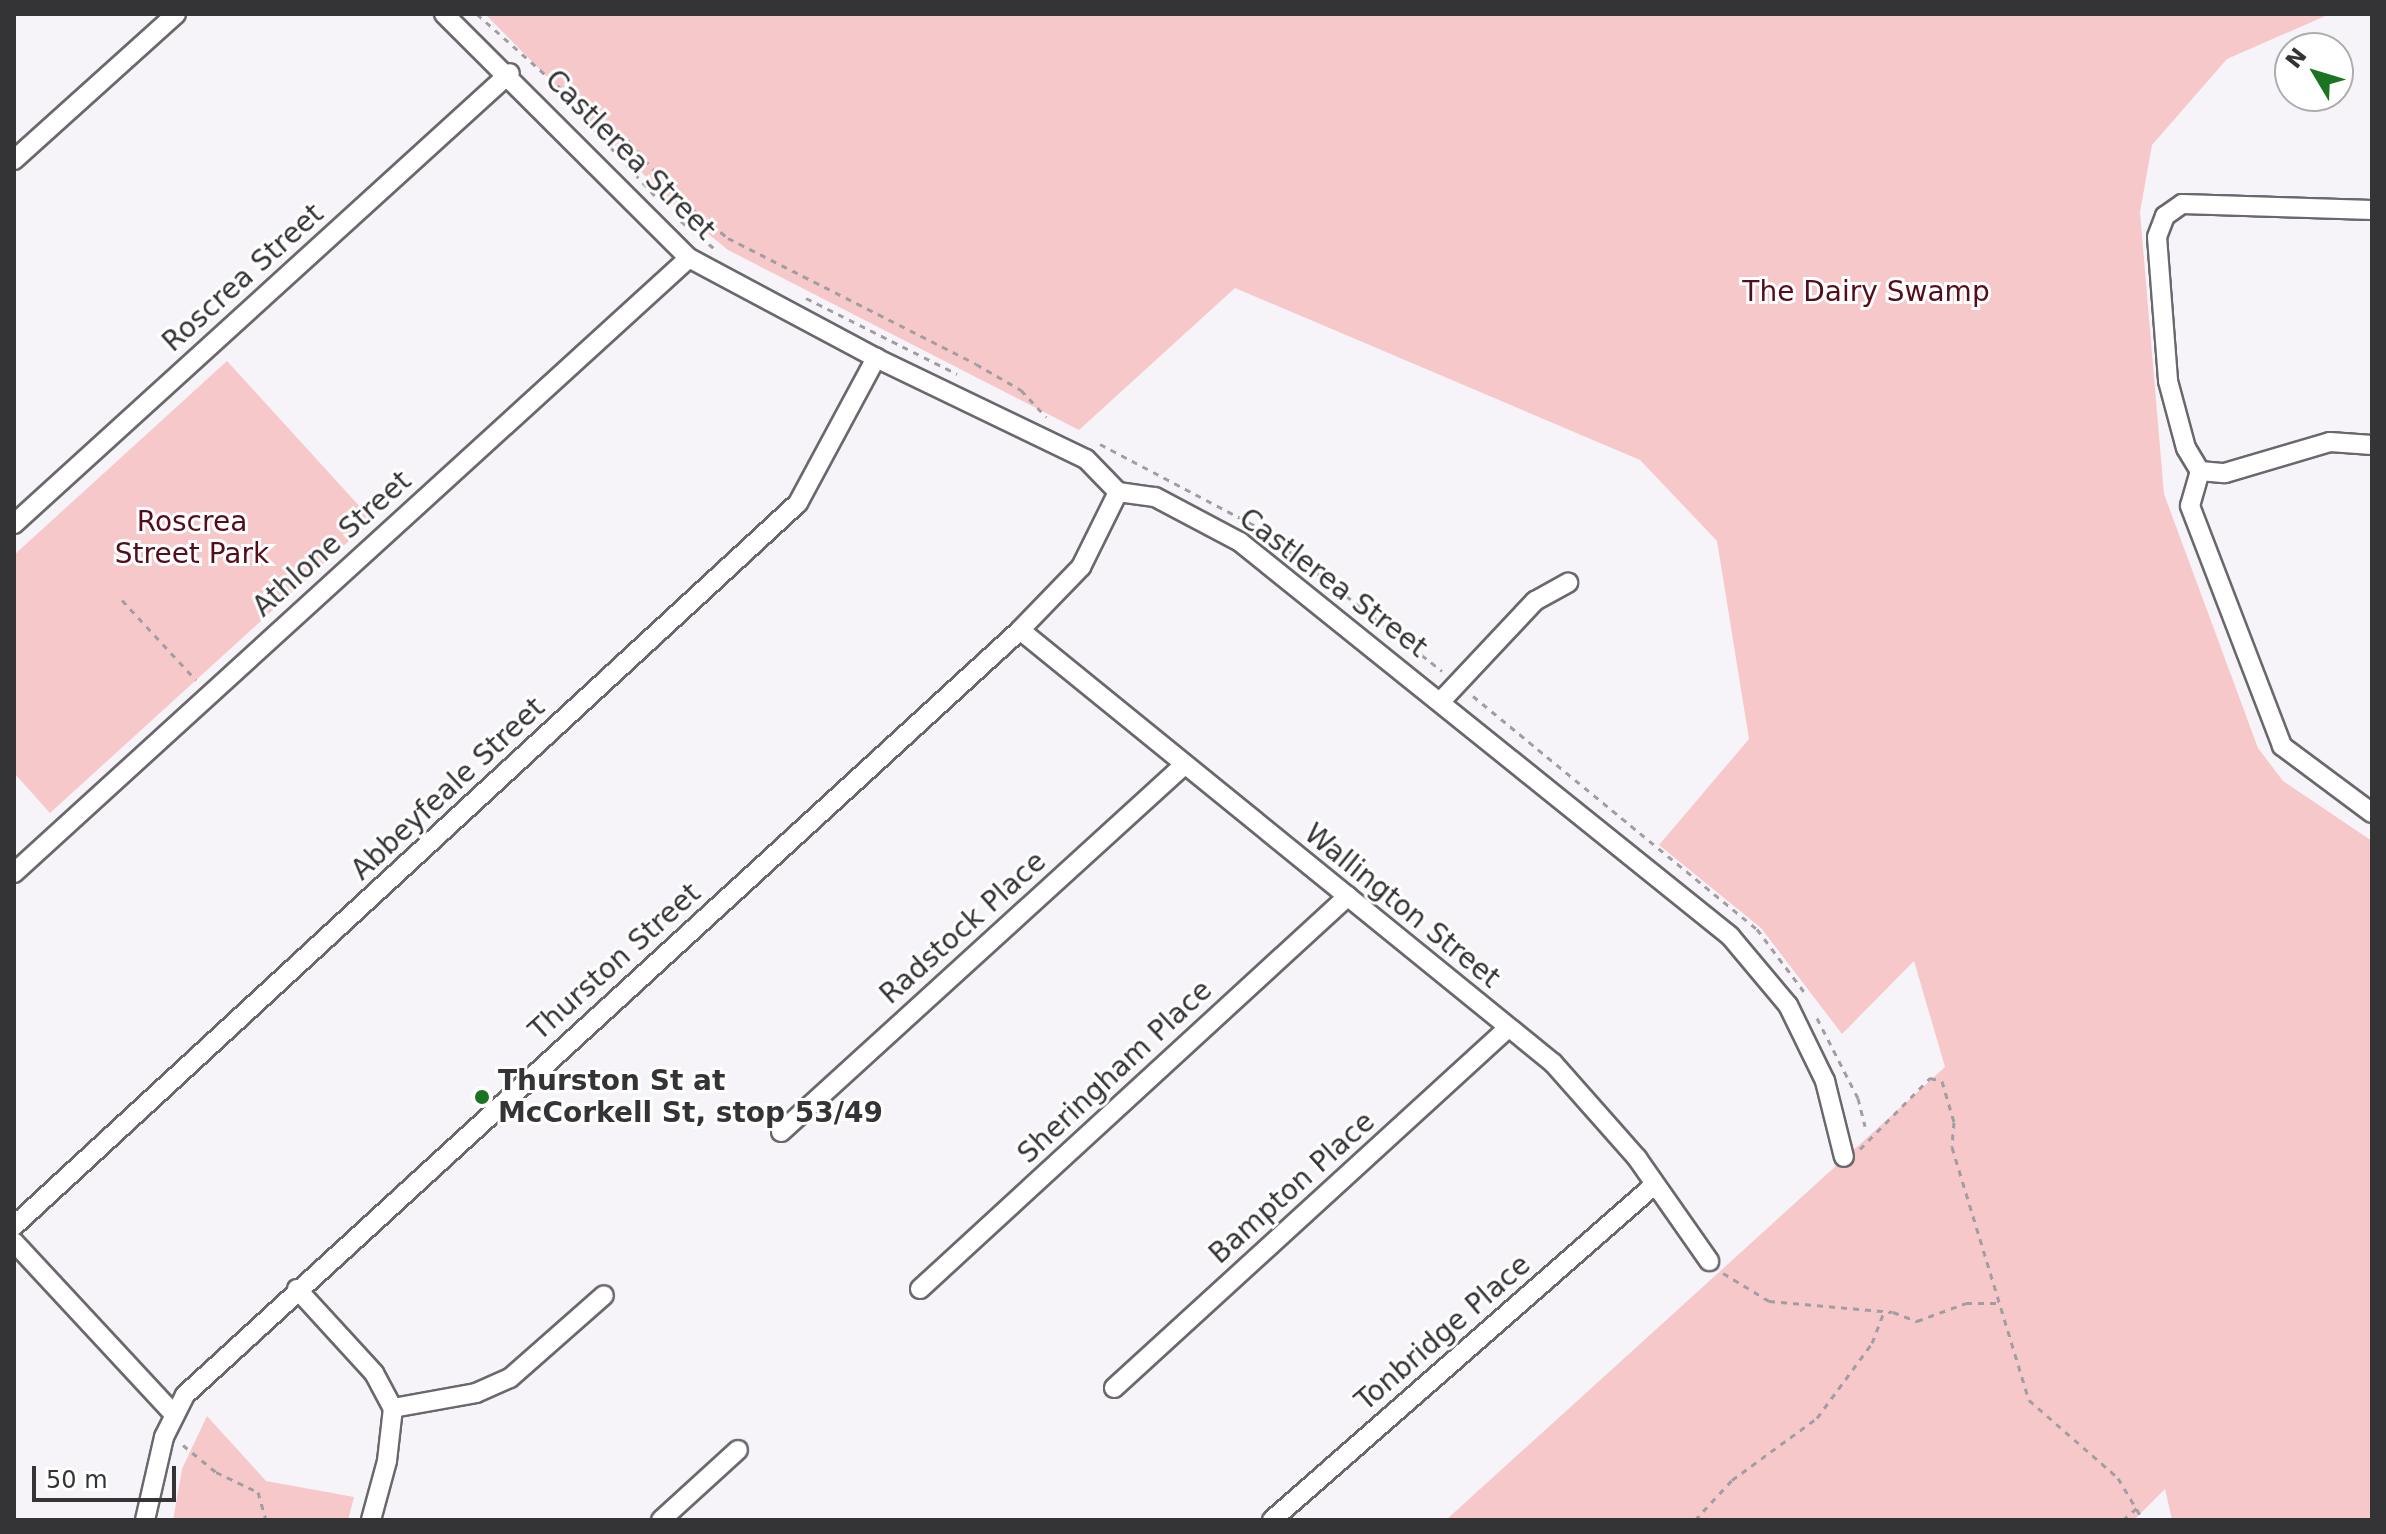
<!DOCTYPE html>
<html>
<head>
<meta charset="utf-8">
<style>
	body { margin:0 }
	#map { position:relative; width:2386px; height:1534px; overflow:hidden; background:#f7f4f9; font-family:"DejaVu Sans",sans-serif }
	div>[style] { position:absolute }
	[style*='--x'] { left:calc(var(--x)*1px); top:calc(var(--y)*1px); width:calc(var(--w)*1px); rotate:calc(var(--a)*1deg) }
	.green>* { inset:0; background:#f7c8c9 }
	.path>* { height:3px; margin-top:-1.5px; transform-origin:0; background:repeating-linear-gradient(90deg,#a09ea2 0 6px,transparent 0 12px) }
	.roads { filter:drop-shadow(2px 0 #6b686d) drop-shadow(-2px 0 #6b686d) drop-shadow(0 2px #6b686d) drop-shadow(0 -2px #6b686d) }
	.minor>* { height:18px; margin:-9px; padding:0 9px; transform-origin:9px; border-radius:9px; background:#fff }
	.dots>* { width:22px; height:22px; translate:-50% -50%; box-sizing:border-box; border:4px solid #fff; border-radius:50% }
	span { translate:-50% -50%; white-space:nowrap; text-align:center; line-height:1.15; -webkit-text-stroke:6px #fff; paint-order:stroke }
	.street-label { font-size:28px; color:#343335 }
	.park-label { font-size:28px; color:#560d1b }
	.poi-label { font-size:28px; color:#343335; font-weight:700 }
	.left { translate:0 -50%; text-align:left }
	.frame { position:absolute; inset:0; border:16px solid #343335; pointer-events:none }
	.north { position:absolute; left:2274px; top:32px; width:80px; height:80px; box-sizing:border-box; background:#fff; border:2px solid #aeadae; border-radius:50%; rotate:308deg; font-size:22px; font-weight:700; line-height:32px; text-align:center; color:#343335 }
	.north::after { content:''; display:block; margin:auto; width:28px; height:36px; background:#1b7422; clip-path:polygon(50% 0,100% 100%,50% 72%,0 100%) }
	.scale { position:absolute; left:32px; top:1466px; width:144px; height:36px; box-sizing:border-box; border:4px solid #343335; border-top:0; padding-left:10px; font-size:24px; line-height:28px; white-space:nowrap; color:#343335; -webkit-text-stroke:6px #fff; paint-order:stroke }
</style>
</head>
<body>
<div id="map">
	<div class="green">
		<i style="clip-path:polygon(485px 14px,2330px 14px,2227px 59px,2152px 145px,2140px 212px,2164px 494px,2258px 748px,2283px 781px,2372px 841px,2372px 1520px,2172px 1520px,2165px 1489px,2134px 1520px,1446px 1520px,1945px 1067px,1914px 961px,1842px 1034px,1761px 928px,1659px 845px,1749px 739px,1717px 541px,1640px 460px,1235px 288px,1079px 430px,728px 250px,679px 210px)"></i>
		<i style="clip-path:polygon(227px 361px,372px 520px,50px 813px,14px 773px,14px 555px)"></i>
		<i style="clip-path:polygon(207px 1416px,266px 1481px,354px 1497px,348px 1520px,173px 1520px,182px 1469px)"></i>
	</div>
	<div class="path">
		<i style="--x:477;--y:14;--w:143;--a:41.6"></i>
		<i style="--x:584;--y:109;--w:22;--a:63"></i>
		<i style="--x:594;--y:129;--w:95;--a:47.6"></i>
		<i style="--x:588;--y:111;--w:51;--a:36.2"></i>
		<i style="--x:629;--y:141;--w:70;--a:49.7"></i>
		<i style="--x:674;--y:194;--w:70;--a:39.2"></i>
		<i style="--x:728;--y:238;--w:278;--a:26.9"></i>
		<i style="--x:976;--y:364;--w:52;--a:30"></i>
		<i style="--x:1021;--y:390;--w:37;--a:47"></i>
		<i style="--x:681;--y:221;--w:44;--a:39.5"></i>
		<i style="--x:806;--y:298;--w:169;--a:26.7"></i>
		<i style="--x:1100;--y:444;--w:182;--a:27.8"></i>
		<i style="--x:1261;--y:529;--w:230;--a:38.1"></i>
		<i style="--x:122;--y:600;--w:109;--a:47.2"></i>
		<i style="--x:1473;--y:696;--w:367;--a:39.4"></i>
		<i style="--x:1757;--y:929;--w:80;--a:53.1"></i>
		<i style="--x:1817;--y:1018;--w:90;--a:62.9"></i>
		<i style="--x:1858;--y:1098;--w:29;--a:76"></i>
		<i style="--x:1860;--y:1149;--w:100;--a:-45.4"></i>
		<i style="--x:1930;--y:1078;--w:12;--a:14"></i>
		<i style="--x:1942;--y:1081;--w:43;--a:73.7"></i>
		<i style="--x:1954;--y:1122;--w:25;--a:95"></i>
		<i style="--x:1952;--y:1147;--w:264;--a:73.1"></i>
		<i style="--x:2029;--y:1400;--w:118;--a:41.2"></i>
		<i style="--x:2118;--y:1478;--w:49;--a:59.2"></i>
		<i style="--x:1723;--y:1273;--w:54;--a:31.3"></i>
		<i style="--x:1769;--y:1301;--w:124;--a:5.1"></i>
		<i style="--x:1893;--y:1312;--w:26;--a:21"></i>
		<i style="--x:1917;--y:1321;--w:52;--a:-20.2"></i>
		<i style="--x:1966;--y:1303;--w:34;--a:0"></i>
		<i style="--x:183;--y:1445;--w:43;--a:39.3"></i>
		<i style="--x:216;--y:1472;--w:47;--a:25.5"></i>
		<i style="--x:258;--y:1492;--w:29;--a:74"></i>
		<i style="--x:1695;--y:1520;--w:54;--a:-47.2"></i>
		<i style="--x:1732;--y:1480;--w:105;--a:-36.1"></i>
		<i style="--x:1817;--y:1418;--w:93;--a:-53.7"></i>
		<i style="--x:1872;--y:1343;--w:33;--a:-69"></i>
		<i style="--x:2123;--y:1520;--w:20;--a:-41"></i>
	</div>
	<div class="roads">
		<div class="minor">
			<i style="--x:444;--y:14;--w:346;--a:44.9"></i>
			<i style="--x:689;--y:258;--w:212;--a:28.1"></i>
			<i style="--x:876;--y:358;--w:233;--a:25.7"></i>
			<i style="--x:1086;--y:459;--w:46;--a:45.9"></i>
			<i style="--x:1118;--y:492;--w:37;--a:8"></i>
			<i style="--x:1155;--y:497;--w:96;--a:27.9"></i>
			<i style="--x:1240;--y:542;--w:629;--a:38.8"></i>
			<i style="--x:1730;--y:936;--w:90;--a:50"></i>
			<i style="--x:1788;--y:1005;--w:85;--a:64"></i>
			<i style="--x:1825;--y:1081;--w:78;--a:76"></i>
			<i style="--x:14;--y:160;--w:218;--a:-42"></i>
			<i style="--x:2372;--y:210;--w:190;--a:-178.2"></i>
			<i style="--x:2182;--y:204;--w:21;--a:145"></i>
			<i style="--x:2165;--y:216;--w:22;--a:111"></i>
			<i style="--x:2157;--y:237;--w:144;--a:85.6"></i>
			<i style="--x:2168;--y:381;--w:69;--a:75"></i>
			<i style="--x:2186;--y:448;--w:27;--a:59"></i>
			<i style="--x:2200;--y:471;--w:25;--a:5"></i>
			<i style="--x:2225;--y:473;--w:109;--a:-16.4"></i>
			<i style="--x:2330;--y:442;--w:42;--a:4.1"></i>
			<i style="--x:2200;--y:471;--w:36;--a:106"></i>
			<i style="--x:2190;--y:506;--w:257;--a:69"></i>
			<i style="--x:2282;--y:746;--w:112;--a:36.7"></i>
			<i style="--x:14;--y:524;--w:670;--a:-42.28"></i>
			<i style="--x:1020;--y:630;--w:687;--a:39.09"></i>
			<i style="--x:1553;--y:1063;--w:127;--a:48.5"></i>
			<i style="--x:1637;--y:1158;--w:126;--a:55"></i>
			<i style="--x:1442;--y:700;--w:136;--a:-46.8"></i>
			<i style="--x:1535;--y:601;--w:38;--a:-29"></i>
			<i style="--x:14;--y:873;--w:913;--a:-42.34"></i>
			<i style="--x:781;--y:1132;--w:544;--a:-42.32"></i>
			<i style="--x:14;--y:1226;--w:1066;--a:-42.68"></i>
			<i style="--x:798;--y:503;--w:165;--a:-61.7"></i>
			<i style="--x:14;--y:1242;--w:233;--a:47.1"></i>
			<i style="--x:297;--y:1289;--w:114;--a:47.5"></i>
			<i style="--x:374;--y:1373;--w:40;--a:62"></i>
			<i style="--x:393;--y:1408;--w:53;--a:96.5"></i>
			<i style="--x:387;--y:1461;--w:61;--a:105.2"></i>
			<i style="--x:920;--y:1289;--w:581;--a:-42.56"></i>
			<i style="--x:1114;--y:1388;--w:532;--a:-42.41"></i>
			<i style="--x:393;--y:1408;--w:84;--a:-10.2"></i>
			<i style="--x:476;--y:1393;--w:37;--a:-24"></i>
			<i style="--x:510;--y:1378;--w:125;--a:-41.4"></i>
			<i style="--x:145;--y:1520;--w:85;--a:-77.1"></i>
			<i style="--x:164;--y:1437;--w:47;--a:-63.4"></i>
			<i style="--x:185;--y:1395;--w:1132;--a:-42.49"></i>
			<i style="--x:1020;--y:630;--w:88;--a:-45.9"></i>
			<i style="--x:1081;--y:567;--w:84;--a:-63.7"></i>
			<i style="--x:661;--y:1520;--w:104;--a:-42.3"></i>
			<i style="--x:1272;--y:1520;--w:505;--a:-41.23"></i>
		</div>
	</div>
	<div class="dots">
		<i style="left:482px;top:1097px;background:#1b7422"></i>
	</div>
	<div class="street-label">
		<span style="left:630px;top:155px;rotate:45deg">Castlerea Street</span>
		<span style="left:243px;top:278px;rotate:-42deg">Roscrea Street</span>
		<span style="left:332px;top:544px;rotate:-42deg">Athlone Street</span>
		<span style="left:1333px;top:583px;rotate:37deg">Castlerea Street</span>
		<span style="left:448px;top:789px;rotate:-43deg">Abbeyfeale Street</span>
		<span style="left:1402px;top:906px;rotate:39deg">Wallington Street</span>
		<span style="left:963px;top:928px;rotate:-42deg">Radstock Place</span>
		<span style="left:615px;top:962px;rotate:-42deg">Thurston Street</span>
		<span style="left:1115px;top:1072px;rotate:-43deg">Sheringham Place</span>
		<span style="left:1292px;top:1188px;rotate:-42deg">Bampton Place</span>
		<span style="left:1443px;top:1333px;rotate:-41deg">Tonbridge Place</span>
	</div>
	<div class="park-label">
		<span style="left:1866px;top:292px">The Dairy Swamp</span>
		<span style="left:192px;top:538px">Roscrea<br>Street Park</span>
	</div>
	<div class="poi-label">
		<span class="left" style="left:498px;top:1097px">Thurston St at<br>McCorkell St, stop 53/49</span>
	</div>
	<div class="frame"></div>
	<div class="north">N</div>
	<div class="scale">50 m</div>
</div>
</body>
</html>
